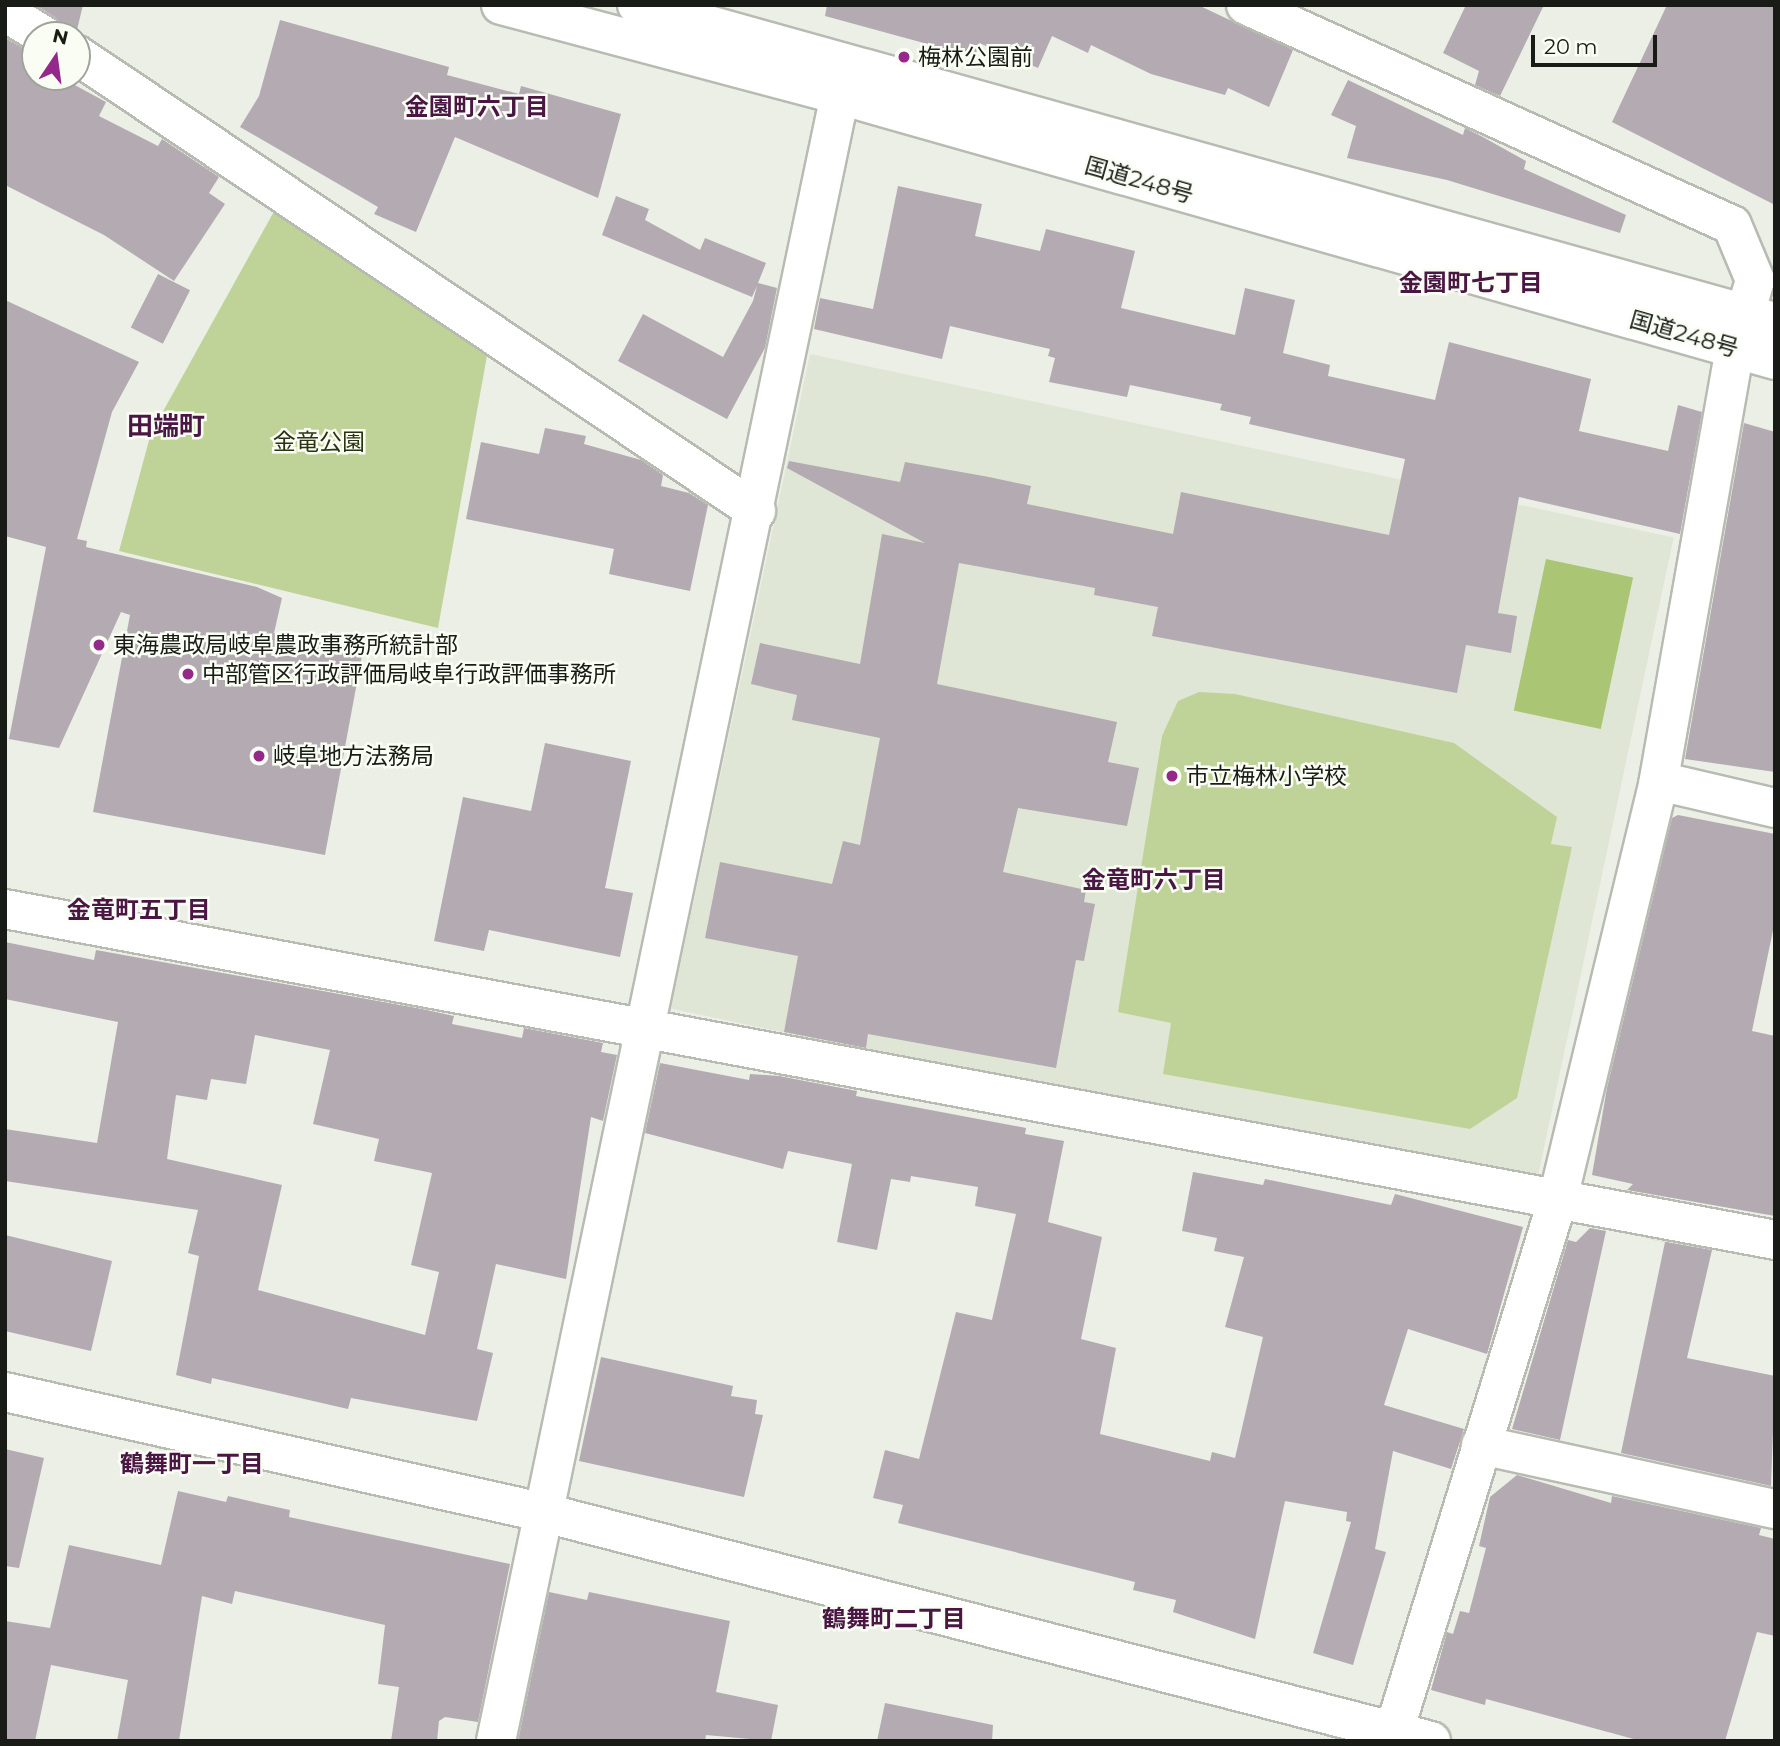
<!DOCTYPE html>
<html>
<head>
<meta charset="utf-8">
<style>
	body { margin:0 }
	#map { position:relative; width:1780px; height:1746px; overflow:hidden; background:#ecefe6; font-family:Montserrat,"Noto Sans JP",sans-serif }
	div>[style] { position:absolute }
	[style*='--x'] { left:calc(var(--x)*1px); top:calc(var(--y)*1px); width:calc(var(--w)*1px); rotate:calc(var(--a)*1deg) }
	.built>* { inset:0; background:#dfe6d5; transform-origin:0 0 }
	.green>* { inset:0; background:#bfd399 }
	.water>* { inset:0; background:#aac574; transform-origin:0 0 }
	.building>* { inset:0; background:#b3abb1; transform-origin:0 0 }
	.roads { filter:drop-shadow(2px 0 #b7bbb2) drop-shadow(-2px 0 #b7bbb2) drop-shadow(0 2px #b7bbb2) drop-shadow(0 -2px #b7bbb2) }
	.minor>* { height:38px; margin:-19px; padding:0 19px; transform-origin:19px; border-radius:19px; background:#fff }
	.tertiary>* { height:38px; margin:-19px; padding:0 19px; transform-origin:19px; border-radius:19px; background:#fff }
	.trunk>* { height:38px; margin:-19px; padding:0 19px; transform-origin:19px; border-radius:19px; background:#fff }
	.dots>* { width:19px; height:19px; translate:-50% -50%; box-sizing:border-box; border:4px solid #f9fdf3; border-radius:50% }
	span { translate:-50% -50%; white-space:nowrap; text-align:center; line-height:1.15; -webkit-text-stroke:5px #f9fdf3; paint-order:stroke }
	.poi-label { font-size:23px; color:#191b17 }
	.left { translate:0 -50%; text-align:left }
	.street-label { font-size:23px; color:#191b17 }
	.park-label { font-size:23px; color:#293311 }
	.neighbourhood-label { font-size:24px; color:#4a1644; font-weight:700 }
	.quarter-label { font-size:26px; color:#4a1644; font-weight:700 }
	.frame { position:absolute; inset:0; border:7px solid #191b17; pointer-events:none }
	.north { position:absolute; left:21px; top:21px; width:70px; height:70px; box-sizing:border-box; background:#f9fdf3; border:2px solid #9fa39b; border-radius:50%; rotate:13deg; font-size:19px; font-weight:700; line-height:28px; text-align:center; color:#191b17 }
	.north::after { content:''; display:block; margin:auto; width:24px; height:32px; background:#95298a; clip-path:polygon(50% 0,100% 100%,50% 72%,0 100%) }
	.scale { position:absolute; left:1531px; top:35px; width:126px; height:32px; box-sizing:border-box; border:4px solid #191b17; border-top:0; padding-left:9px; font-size:21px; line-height:24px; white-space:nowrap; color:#191b17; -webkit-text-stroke:5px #f9fdf3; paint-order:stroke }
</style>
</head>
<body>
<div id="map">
	<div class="built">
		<i style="left:810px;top:354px;width:883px;height:669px;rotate:12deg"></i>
	</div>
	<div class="green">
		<i style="clip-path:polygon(277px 206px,488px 350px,438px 628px,119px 551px,151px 433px)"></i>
		<i style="clip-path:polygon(1199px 692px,1235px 694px,1454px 743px,1557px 817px,1551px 844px,1572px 847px,1517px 1098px,1470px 1129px,1163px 1074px,1171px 1023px,1118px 1012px,1162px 736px,1178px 701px)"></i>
	</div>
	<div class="water">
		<i style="left:1546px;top:559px;width:89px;height:155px;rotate:12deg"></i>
	</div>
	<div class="building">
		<i style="clip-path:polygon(36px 5px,83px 5px,76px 34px,65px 35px,55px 17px)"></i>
		<i style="clip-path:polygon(827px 5px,1198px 5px,1293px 50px,1269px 107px,1228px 88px,1225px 95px,1151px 74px,1091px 45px,1088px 53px,1052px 36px,1038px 68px,979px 43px,975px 57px,825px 16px)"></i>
		<i style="clip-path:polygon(1466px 5px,1544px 5px,1500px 96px,1475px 85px,1479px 71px,1443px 53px)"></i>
		<i style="clip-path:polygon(1667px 5px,1775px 5px,1775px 205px,1612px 122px)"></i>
		<i style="clip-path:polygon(280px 20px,449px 67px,447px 75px,519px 94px,521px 86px,621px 114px,598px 198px,455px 137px,416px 232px,374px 214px,378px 207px,240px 127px,259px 96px)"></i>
		<i style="clip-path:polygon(5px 38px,35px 55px,35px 77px,60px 77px,106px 102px,99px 116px,158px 146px,162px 139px,219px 177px,209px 193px,225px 204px,174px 281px,104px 235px,5px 185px)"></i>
		<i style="clip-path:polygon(1348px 80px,1463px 135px,1465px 128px,1481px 136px,1526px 161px,1524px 169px,1626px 215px,1620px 233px,1447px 180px,1347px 158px,1356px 126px,1331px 115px)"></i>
		<i style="clip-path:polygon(898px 186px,982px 204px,975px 236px,1040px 251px,1046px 229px,1135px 251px,1121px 308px,1235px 335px,1245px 288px,1295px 300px,1283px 353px,1330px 365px,1328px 376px,1435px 400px,1449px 342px,1591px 379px,1579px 431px,1668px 451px,1678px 405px,1702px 412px,1680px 534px,1519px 497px,1498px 613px,1517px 616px,1511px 653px,1466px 645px,1457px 693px,1152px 636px,1158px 607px,1094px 595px,1095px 588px,959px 563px,937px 684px,1117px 722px,1108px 762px,1139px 768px,1127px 826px,1018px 808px,1003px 872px,1086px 890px,1084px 902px,1095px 904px,1084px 961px,1076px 960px,1056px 1068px,868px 1034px,866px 1048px,784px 1032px,798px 956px,705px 938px,720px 862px,832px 884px,843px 841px,860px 845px,880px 738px,792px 720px,797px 695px,751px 684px,760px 643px,860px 664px,882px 534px,925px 543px,787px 468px,789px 461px,900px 482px,905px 462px,989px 477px,1031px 486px,1027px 504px,1173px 534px,1181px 492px,1389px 535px,1405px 459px,1249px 424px,1251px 417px,1220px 410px,1222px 404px,1130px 385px,1127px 397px,1049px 382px,1055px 358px,1048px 356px,1050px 349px,950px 326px,942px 359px,814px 329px,820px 298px,873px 309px)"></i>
		<i style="clip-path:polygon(616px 196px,649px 209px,645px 220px,700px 250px,705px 238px,766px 263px,758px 283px,777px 288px,765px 348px,727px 419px,618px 361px,643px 314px,723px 357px,753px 301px,757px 286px,752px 297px,602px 235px)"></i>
		<i style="left:158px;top:274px;width:36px;height:60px;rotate:27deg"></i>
		<i style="clip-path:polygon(5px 300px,139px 362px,112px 412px,77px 539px,87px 541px,86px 547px,257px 587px,282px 598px,274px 633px,363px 650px,325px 855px,93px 812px,130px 615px,121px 612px,59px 748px,9px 739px,46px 547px,5px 536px)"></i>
		<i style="clip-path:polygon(1744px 423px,1775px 432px,1775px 772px,1685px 759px)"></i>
		<i style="clip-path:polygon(545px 428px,586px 436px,584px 444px,641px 460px,663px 475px,661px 486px,689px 493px,708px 505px,690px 591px,609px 574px,614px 549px,466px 519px,481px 442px,539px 454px)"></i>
		<i style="clip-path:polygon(545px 743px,631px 761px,605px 888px,633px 893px,620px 957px,489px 930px,484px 951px,434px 941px,463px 797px,531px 811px)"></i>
		<i style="clip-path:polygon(1678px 815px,1775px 834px,1775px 921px,1752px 1031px,1775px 1036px,1775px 1216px,1627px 1190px,1633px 1184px,1592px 1175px,1607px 1088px,1672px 818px)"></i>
		<i style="clip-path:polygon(evenodd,5px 942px,94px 960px,96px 950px,422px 1009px,454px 1016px,452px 1024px,522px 1038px,524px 1028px,603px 1043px,601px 1052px,617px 1055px,603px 1121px,591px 1117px,566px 1279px,496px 1264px,477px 1349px,493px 1353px,477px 1421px,351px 1398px,348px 1409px,212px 1378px,211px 1384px,176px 1375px,199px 1256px,188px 1253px,198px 1210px,5px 1181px,5px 1129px,97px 1143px,118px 1022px,5px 999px,5px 942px,255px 1035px,330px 1050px,313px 1124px,379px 1139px,374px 1161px,432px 1173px,411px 1265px,439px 1272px,425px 1335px,258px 1290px,282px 1185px,167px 1159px,176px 1095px,207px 1100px,211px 1079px,246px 1084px,255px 1035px)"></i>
		<i style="clip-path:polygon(660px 1063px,749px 1080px,750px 1074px,779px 1076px,857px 1091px,856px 1096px,1026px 1128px,1025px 1134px,1064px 1141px,1048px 1222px,1102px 1237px,1081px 1339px,1116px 1348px,1100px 1434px,1210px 1461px,1212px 1452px,1235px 1458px,1263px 1337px,1225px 1327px,1244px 1257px,1214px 1251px,1217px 1238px,1182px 1231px,1193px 1172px,1263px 1185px,1265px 1179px,1391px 1205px,1395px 1194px,1523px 1227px,1487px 1354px,1408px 1329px,1384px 1405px,1464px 1429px,1451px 1469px,1393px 1451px,1375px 1549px,1386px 1552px,1353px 1665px,1313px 1653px,1351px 1522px,1346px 1521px,1347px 1512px,1285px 1501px,1255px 1639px,1173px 1612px,1176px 1600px,1133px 1590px,1135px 1582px,898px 1523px,903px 1505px,873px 1498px,885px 1450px,919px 1459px,956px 1312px,992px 1320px,1016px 1214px,975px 1206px,978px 1187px,911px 1176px,910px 1182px,891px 1179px,877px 1250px,837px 1242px,852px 1164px,788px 1151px,783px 1169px,645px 1133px)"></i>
		<i style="clip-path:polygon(1590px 1228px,1606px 1231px,1560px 1440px,1512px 1429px,1568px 1240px,1576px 1242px)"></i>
		<i style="clip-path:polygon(5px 1235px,112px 1261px,91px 1351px,5px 1331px)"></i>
		<i style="clip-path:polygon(1638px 1237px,1712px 1250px,1687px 1358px,1775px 1376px,1771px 1486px,1621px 1453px,1665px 1242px)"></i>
		<i style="clip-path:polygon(601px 1357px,733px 1386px,731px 1396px,757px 1400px,755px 1414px,763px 1415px,744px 1497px,579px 1461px)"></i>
		<i style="clip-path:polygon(5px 1449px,44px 1458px,19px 1568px,5px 1566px)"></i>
		<i style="clip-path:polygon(1517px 1475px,1611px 1503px,1612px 1496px,1761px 1528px,1759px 1535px,1775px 1539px,1775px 1636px,1757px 1632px,1725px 1741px,1641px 1741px,1486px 1699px,1485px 1705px,1431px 1690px,1447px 1632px,1453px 1634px,1460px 1611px,1469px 1613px,1486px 1548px,1479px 1546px,1490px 1497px)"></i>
		<i style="clip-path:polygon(178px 1491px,226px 1502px,228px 1496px,258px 1503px,290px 1510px,289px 1517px,510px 1564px,478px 1722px,445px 1717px,439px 1721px,437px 1741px,391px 1741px,399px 1687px,378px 1684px,385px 1625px,235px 1591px,232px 1604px,202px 1596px,179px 1741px,117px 1741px,128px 1680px,51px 1665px,35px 1741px,5px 1741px,5px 1621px,50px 1628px,69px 1545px,161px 1565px)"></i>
		<i style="clip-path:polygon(549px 1592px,587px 1600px,589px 1592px,730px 1621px,716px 1692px,778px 1705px,771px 1741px,706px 1735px,705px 1741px,518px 1741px)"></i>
		<i style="clip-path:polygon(885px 1703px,993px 1725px,992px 1741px,877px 1741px)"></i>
	</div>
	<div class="roads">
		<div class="minor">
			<i style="--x:1246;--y:5;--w:533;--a:24.36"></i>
			<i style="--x:1732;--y:225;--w:60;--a:67.3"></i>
			<i style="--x:1755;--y:280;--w:71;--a:106.4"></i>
			<i style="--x:1735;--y:348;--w:440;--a:100"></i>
			<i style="--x:1659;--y:781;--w:433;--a:103.6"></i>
			<i style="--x:1557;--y:1202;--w:564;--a:107.12"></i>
			<i style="--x:5;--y:12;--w:44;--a:31.2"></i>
			<i style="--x:77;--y:55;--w:818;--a:33.88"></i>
			<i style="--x:1659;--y:781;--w:119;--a:13.1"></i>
			<i style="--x:5;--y:909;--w:1801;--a:10.59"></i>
			<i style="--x:1481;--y:1445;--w:301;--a:12.3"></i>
			<i style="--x:496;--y:1741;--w:1682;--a:-78.2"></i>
		</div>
		<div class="tertiary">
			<i style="--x:5;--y:1392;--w:549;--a:12.62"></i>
			<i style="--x:541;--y:1512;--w:919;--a:14.43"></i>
		</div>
		<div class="trunk">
			<i style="--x:501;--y:5;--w:351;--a:14.9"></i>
			<i style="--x:840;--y:95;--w:972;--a:15.82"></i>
			<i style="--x:637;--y:5;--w:1181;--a:15.57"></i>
		</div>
	</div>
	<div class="dots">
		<i style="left:904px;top:57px;background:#95298a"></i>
		<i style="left:99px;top:645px;background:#95298a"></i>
		<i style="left:188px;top:674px;background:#95298a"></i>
		<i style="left:259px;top:756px;background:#95298a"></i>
		<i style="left:1172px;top:776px;background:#95298a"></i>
	</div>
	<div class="poi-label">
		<span class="left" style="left:918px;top:57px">梅林公園前</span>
		<span class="left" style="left:113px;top:645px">東海農政局岐阜農政事務所統計部</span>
		<span class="left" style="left:202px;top:674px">中部管区行政評価局岐阜行政評価事務所</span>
		<span class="left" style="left:273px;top:756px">岐阜地方法務局</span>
		<span class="left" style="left:1186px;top:776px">市立梅林小学校</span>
	</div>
	<div class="street-label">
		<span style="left:1139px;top:180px;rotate:16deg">国道248号</span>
		<span style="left:1684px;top:334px;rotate:16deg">国道248号</span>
	</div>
	<div class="park-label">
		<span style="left:319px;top:442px">金竜公園</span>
	</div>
	<div class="neighbourhood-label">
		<span style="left:477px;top:107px">金園町六丁目</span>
		<span style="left:1471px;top:283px">金園町七丁目</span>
		<span style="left:1154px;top:880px">金竜町六丁目</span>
		<span style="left:139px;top:910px">金竜町五丁目</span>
		<span style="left:192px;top:1464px">鶴舞町一丁目</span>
		<span style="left:894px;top:1619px">鶴舞町二丁目</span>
	</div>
	<div class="quarter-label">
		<span style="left:166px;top:427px">田端町</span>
	</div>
	<div class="frame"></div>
	<div class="north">N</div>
	<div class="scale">20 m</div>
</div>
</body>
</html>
